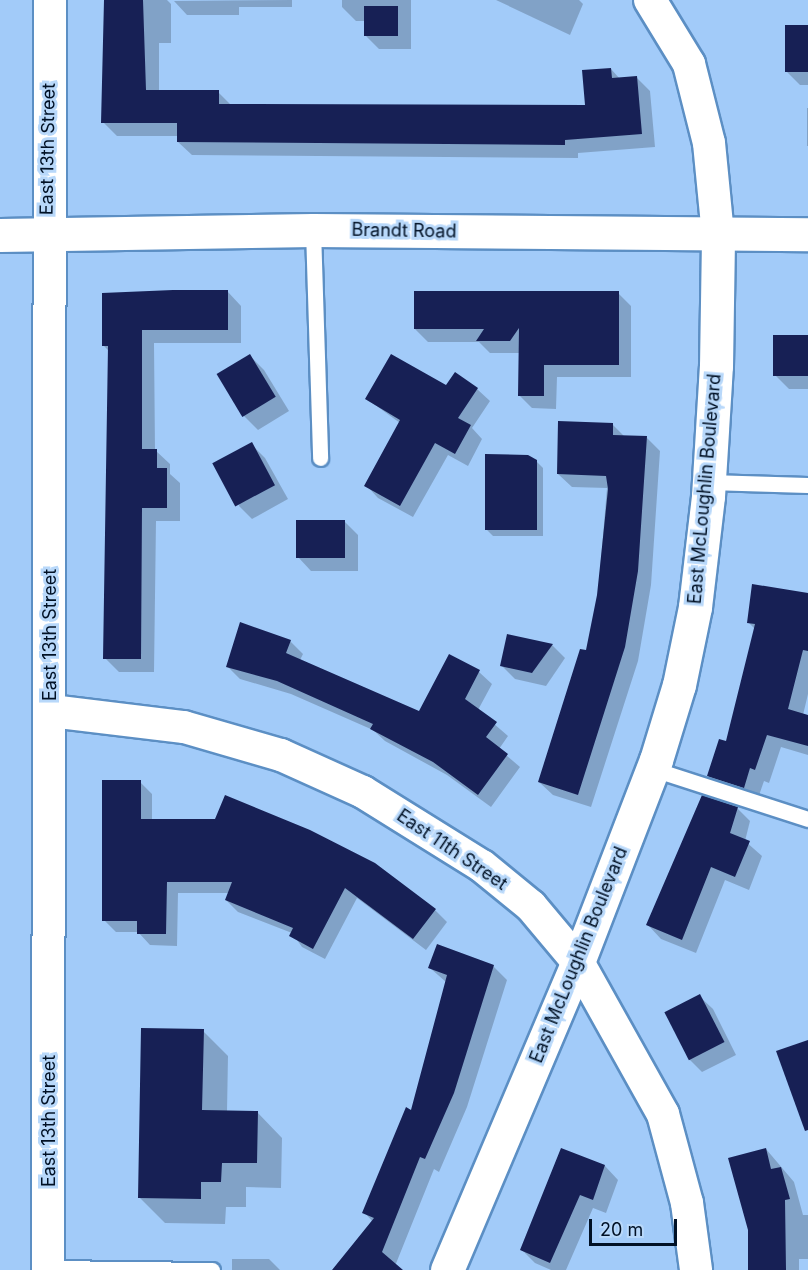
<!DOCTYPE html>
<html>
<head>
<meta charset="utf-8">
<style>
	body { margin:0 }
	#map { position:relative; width:808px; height:1270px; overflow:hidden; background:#a2cbf9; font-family:Inter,sans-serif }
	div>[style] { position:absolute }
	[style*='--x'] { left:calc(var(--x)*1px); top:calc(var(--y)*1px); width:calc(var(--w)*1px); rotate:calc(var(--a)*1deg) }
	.shadow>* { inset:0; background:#0003; transform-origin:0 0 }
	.building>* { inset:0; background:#172055; transform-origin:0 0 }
	.roads { filter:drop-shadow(2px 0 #5c8fc4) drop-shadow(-2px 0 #5c8fc4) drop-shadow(0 2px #5c8fc4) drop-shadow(0 -2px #5c8fc4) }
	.lane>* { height:15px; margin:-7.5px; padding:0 7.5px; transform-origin:7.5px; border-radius:7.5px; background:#fff }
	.street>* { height:32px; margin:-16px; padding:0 16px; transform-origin:16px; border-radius:16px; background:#fff }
	.secondary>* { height:33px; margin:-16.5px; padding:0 16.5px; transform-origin:16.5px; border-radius:16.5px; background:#fff }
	span { translate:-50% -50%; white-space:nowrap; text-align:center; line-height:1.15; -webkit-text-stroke:6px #b8d8fa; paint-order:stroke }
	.street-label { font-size:18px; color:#011125 }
	.scale { position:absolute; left:589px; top:1219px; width:88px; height:27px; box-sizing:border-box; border:3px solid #011125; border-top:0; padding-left:8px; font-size:18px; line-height:21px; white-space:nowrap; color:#011125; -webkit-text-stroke:4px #b8d8fa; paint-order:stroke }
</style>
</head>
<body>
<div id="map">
	<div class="shadow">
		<i style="clip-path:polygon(106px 0,167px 0,171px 4px,171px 43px,159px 43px,159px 92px,218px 92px,232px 106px,586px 107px,611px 69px,620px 79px,636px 77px,650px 91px,655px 147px,578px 153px,578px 158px,192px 155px,178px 142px,178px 136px,117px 136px,103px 122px)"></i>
		<i style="clip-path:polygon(292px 0,292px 7px,239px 7px,239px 15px,187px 15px,174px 1px)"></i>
		<i style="clip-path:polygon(342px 0,411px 0,411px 49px,379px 49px,366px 36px,366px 21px,356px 21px,342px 7px)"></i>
		<i style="clip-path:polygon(496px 0,579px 0,583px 4px,570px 35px)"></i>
		<i style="clip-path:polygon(808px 27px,808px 85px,800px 85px,786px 71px)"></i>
		<i style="left:807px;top:108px;width:1px;height:38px"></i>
		<i style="clip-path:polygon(228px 292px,241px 306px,241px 343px,154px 343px,155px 450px,170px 464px,170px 474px,180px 483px,180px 521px,156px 521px,154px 672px,119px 672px,105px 658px,109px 351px,104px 346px)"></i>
		<i style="clip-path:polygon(618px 293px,631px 306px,631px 377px,557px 377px,556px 409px,532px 408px,519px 395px,520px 353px,490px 353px,479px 342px,428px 342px,415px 329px)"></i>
		<i style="clip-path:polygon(808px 337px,808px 389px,789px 389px,775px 375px)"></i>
		<i style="clip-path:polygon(250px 356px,264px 370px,289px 411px,258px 430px,244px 416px)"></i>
		<i style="clip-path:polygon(446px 387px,477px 389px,490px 401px,472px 428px,482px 439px,468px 466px,448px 455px,413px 517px,378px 498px,366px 485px,400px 423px,367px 399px)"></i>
		<i style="clip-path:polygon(613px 425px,625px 437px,646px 437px,660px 451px,651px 585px,638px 661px,591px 807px,553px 795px,539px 782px,587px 652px,598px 595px,607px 488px,572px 487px,558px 474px)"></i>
		<i style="clip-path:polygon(251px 444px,265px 458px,288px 499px,252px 519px,239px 506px)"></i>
		<i style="clip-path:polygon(536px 461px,543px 468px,543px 536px,493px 536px,487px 530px)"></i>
		<i style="clip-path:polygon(344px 521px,358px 535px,358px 571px,311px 571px,298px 557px)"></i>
		<i style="clip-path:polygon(808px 594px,808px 694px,803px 715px,808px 716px,808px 755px,781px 747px,769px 783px,764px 781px,757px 801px,722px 789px,708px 776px,727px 743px,755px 629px,748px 622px)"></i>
		<i style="clip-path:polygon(290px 641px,303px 654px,300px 660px,419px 713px,479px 672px,492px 684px,478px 710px,508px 736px,499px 749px,520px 767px,491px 807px,447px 775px,385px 741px,373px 730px,291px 694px,240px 679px,227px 666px)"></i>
		<i style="clip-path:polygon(552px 645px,565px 658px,546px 686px,515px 679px,502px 666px)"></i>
		<i style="clip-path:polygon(140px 782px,152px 794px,152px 821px,435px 910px,447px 922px,426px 950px,357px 898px,325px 959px,302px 947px,292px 933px,238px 912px,226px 900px,229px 893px,178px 893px,177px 946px,150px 945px,138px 932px,116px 932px,104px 920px)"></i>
		<i style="clip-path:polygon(737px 808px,750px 821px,745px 841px,762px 856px,749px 890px,725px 880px,696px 953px,661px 939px,648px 925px)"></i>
		<i style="clip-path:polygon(493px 966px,507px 980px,467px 1107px,439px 1172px,434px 1169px,395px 1266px,399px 1270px,334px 1270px,373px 1222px,364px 1212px,412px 1112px,446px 982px,430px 968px)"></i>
		<i style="clip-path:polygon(699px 996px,713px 1009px,736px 1055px,702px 1072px,689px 1059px)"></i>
		<i style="clip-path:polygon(203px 1031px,228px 1056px,227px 1112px,257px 1112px,282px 1138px,281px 1188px,246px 1187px,246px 1207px,226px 1207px,225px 1224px,165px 1223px,140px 1198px)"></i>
		<i style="clip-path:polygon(766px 1149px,794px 1182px,803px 1215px,808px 1215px,808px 1259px,799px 1259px,799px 1270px,751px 1270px)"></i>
		<i style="clip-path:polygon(562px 1150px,605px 1166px,618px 1180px,606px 1213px,593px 1208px,566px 1270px,551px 1270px,535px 1263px,522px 1250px)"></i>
		<i style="clip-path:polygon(232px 1259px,269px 1259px,280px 1270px,232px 1270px)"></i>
	</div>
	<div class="building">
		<i style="clip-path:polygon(104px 0,143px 0,146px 90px,219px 90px,219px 104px,585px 105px,582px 70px,611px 68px,612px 78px,637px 76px,642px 134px,565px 140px,565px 145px,177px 142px,177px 123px,101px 123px)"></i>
		<i style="left:398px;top:6px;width:30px;height:34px;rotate:90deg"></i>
		<i style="left:785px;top:25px;width:23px;height:47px"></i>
		<i style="clip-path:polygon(173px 290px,228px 290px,228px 330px,142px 330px,142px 449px,157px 449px,157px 468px,167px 468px,167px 508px,142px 508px,141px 659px,103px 659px,108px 346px,102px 346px,102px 293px)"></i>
		<i style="clip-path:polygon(414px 291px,619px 291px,619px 365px,544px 365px,544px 396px,518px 396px,519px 328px,510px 341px,476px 341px,484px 329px,414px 329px)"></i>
		<i style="left:773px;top:335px;width:35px;height:41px"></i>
		<i style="left:250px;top:354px;width:50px;height:39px;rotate:59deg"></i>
		<i style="clip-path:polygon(391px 354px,446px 385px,455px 372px,478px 388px,458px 418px,471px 425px,455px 454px,435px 443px,400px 506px,364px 486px,400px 420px,365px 399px)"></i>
		<i style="clip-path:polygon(558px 421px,613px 423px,613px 435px,647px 436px,638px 571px,625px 647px,578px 795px,538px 782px,580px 649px,586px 650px,597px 595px,608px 489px,606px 476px,557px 474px)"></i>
		<i style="left:252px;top:442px;width:49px;height:45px;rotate:62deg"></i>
		<i style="clip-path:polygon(485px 454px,528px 455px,537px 460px,537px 530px,485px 530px)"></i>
		<i style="left:296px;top:520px;width:49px;height:38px"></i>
		<i style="clip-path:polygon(752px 584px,808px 593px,808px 651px,803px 650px,788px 709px,808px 715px,808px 746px,767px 735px,755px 770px,750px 768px,744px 788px,707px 776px,719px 739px,726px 741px,755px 624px,747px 623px)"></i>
		<i style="clip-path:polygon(240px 622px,291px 640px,286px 653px,419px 711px,449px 654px,480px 670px,465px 699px,497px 722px,486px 737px,508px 754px,478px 795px,433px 762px,370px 729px,373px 724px,277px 681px,226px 667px)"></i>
		<i style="clip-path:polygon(507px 634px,553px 644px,532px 673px,500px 666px)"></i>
		<i style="clip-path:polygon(102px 780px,141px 780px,141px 819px,215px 819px,225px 795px,310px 830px,375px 863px,436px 909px,413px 939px,345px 888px,313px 949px,289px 936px,293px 928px,225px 900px,232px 882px,167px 882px,166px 934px,137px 934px,137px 921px,102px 921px)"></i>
		<i style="clip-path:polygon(702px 795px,738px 807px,730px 833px,750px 841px,735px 877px,711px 867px,682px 940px,646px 925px)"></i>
		<i style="clip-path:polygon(437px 944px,494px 965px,454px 1093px,425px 1159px,420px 1157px,382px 1252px,403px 1270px,332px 1270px,374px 1218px,362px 1213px,406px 1107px,411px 1110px,447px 975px,428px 968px)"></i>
		<i style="left:700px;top:994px;width:54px;height:40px;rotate:63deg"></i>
		<i style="clip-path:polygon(141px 1028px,204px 1029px,202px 1110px,258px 1111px,257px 1163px,222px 1163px,221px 1182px,201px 1182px,201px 1199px,138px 1198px)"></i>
		<i style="clip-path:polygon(808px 1040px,808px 1130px,805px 1131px,776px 1051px)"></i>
		<i style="clip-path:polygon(561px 1148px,605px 1165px,593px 1200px,580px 1195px,550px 1263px,520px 1250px)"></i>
		<i style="clip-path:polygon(766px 1148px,771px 1169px,781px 1167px,790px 1199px,785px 1200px,786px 1270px,748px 1270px,748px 1230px,728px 1158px)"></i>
	</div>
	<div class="roads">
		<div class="lane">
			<i style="--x:313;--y:230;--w:228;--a:88.2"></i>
			<i style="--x:708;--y:482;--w:100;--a:1.7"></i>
			<i style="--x:653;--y:769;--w:163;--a:17.9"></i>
			<i style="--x:48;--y:1268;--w:164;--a:0.7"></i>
		</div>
		<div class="street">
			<i style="--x:650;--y:0;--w:75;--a:58.6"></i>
			<i style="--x:689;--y:64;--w:81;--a:75.8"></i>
			<i style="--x:709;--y:143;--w:91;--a:84.4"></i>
			<i style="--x:51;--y:711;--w:134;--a:6.9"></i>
			<i style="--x:184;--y:727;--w:101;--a:16.1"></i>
			<i style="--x:281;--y:755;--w:90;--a:24.3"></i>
			<i style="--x:363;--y:792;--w:140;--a:31.9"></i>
			<i style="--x:482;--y:866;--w:63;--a:39.2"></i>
			<i style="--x:531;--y:906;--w:73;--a:50"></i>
			<i style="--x:578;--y:962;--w:174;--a:60.8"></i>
			<i style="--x:663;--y:1114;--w:92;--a:74.9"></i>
			<i style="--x:687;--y:1203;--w:68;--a:82.3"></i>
			<i style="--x:48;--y:1270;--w:1270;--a:-89.91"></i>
		</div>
		<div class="secondary">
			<i style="--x:0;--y:235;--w:313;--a:-0.9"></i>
			<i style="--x:313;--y:230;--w:495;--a:0.5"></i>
			<i style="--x:447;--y:1270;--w:335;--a:-67"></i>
			<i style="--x:578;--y:962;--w:217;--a:-68.9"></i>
			<i style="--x:656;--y:760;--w:78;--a:-73"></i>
			<i style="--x:679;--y:685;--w:80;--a:-78.4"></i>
			<i style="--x:695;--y:607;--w:112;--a:-83.3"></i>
			<i style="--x:708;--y:496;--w:130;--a:-86.5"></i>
			<i style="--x:716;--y:366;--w:132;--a:-89.1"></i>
		</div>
	</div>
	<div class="street-label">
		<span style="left:48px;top:149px;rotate:-89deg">East 13th Street</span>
		<span style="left:404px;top:231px;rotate:1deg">Brandt Road</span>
		<span style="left:705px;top:489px;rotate:-85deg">East McLoughlin Boulevard</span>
		<span style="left:50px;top:635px;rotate:-90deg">East 13th Street</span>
		<span style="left:452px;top:850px;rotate:34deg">East 11th Street</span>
		<span style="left:579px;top:955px;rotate:-68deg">East McLoughlin Boulevard</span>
		<span style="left:49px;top:1121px;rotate:-90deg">East 13th Street</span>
	</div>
	<div class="scale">20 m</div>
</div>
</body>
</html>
